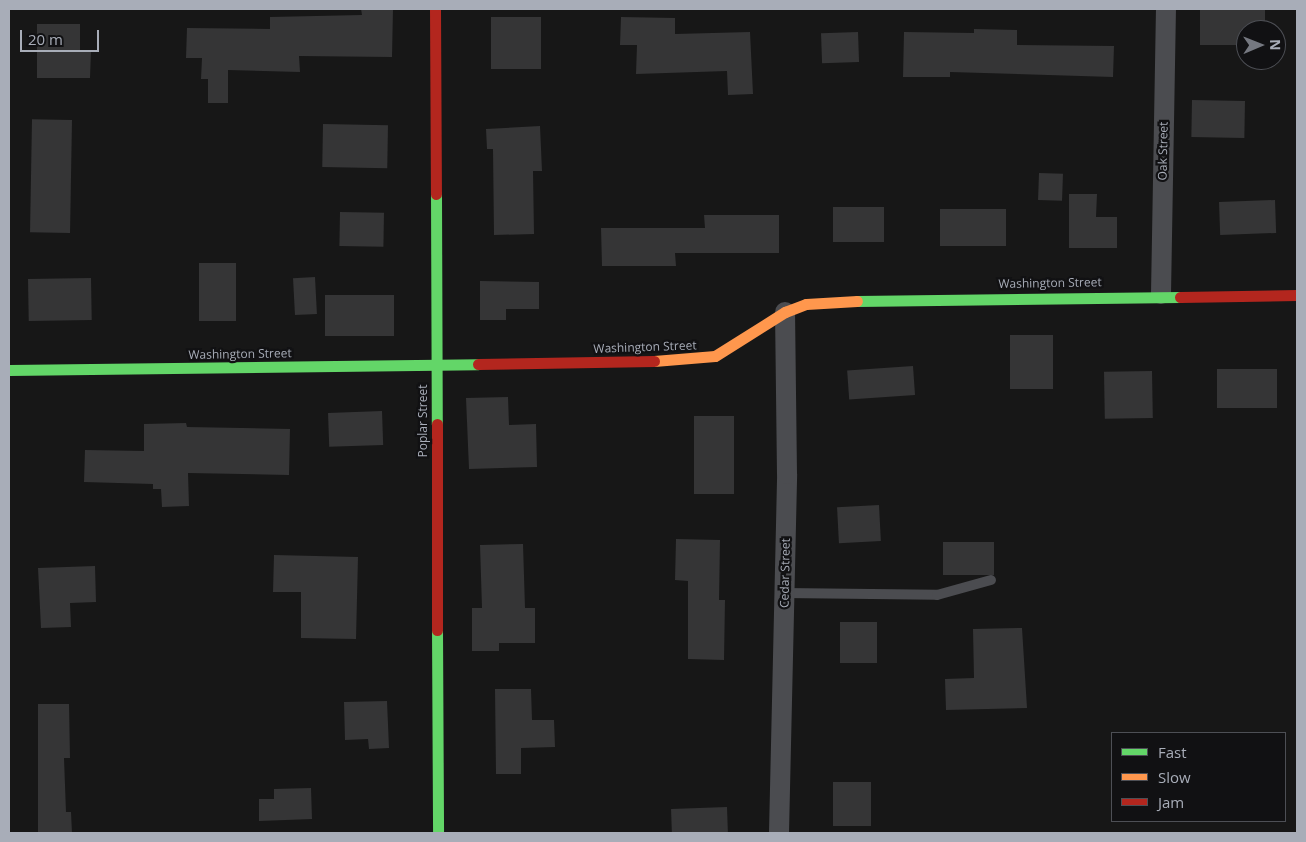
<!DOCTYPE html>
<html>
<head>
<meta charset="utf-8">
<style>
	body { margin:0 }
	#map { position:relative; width:1306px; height:842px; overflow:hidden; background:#171717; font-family:"Open Sans",sans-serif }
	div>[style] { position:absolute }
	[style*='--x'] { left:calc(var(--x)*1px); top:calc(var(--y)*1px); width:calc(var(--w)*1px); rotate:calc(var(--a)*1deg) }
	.building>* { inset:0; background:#353536; transform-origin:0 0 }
	.lane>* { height:10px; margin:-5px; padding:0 5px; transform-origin:5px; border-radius:5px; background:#4b4c50 }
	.street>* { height:20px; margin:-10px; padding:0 10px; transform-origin:10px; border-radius:10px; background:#4b4c50 }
	.fast>* { height:11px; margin:-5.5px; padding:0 5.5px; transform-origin:5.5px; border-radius:5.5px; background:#63d668 }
	.slow>* { height:11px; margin:-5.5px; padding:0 5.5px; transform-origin:5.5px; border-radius:5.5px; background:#ff974d }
	.jam>* { height:11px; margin:-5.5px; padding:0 5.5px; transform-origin:5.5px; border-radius:5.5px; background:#b3261e }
	span { translate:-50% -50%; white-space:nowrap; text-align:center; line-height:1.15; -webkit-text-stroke:4.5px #111113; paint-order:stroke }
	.street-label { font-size:12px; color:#a8adb8 }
	.frame { position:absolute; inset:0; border:10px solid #a8adb8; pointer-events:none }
	.legend { position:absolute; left:1111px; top:732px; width:175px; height:90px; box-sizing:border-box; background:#111113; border:1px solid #4d4f55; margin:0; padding:6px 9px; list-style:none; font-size:15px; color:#a8adb8 }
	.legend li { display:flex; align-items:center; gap:10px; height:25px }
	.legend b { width:25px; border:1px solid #4d4f55 }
	.north { position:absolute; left:1236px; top:20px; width:50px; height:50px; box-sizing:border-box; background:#111113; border:1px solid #4d4f55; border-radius:50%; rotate:89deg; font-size:14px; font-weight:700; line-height:20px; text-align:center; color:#a8adb8 }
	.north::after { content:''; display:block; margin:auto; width:18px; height:22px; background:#757880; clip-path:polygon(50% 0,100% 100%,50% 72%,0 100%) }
	.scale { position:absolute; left:20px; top:30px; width:79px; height:22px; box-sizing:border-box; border:2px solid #a8adb8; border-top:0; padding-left:6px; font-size:15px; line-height:18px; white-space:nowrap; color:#a8adb8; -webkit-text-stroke:4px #111113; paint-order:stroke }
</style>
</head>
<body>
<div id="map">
	<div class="building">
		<i style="clip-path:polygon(361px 9px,393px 9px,392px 57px,299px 56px,300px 72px,228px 70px,228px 103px,208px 103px,208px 79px,201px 79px,202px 58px,186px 58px,187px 28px,270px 29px,270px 17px,362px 15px)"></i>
		<i style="clip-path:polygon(1200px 9px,1265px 9px,1265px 30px,1246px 30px,1246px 45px,1200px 45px)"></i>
		<i style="left:491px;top:17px;width:50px;height:52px"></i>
		<i style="clip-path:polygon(621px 17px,675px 18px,675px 34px,750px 32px,753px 94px,728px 95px,727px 71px,636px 74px,637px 45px,620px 45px)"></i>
		<i style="clip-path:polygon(37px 24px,80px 24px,80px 51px,91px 51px,90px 78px,37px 78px)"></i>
		<i style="clip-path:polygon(974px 29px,1017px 30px,1017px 45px,1114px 46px,1113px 77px,950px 72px,950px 77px,903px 77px,904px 32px,974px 33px)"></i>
		<i style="left:858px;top:32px;width:30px;height:37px;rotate:88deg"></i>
		<i style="left:1192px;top:100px;width:53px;height:37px;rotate:1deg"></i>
		<i style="left:72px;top:120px;width:113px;height:40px;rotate:91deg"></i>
		<i style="left:323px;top:124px;width:65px;height:43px;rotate:1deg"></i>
		<i style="clip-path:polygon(540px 126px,542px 171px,533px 171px,534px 234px,494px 235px,493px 149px,487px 149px,486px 129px)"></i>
		<i style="left:1039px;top:173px;width:24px;height:27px;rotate:2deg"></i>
		<i style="clip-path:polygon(1069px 194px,1097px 194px,1096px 217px,1117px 217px,1117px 248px,1069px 248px)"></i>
		<i style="left:1275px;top:200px;width:33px;height:56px;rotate:88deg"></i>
		<i style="left:833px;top:207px;width:51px;height:35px"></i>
		<i style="left:940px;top:209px;width:66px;height:37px"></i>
		<i style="left:340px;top:212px;width:44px;height:34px;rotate:1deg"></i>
		<i style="clip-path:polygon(704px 215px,779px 215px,779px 253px,675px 253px,676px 266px,602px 266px,601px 228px,705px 228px)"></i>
		<i style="left:199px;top:263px;width:37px;height:58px"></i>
		<i style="left:315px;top:277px;width:37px;height:22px;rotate:87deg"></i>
		<i style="left:91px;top:278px;width:42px;height:63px;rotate:89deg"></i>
		<i style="clip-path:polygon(480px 281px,539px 282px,539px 309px,506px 309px,506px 320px,480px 320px)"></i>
		<i style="left:325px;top:295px;width:69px;height:41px"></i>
		<i style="left:1010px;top:335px;width:43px;height:54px"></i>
		<i style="left:913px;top:366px;width:29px;height:66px;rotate:86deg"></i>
		<i style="left:1217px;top:369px;width:60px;height:39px"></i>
		<i style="left:1152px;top:371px;width:47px;height:48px;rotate:89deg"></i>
		<i style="clip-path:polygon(508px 397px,509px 425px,536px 424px,537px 467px,469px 469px,466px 398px)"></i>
		<i style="left:382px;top:411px;width:34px;height:54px;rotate:88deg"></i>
		<i style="left:694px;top:416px;width:40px;height:78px"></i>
		<i style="clip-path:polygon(186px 423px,187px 427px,290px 429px,289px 475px,188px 473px,189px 506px,162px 507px,161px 489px,153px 489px,153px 484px,84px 482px,85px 450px,144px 451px,144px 424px)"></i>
		<i style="left:879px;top:505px;width:36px;height:42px;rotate:87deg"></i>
		<i style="clip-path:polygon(676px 539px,720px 540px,719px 600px,725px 600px,724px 660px,688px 659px,688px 581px,675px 580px)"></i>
		<i style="left:943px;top:542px;width:51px;height:33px"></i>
		<i style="clip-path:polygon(523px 544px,525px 608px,535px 608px,535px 643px,499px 643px,499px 651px,472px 651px,472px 608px,482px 608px,480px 545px)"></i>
		<i style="clip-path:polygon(274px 555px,358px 557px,356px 639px,301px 638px,301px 592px,273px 592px)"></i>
		<i style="clip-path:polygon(95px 566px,96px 602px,70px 603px,71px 627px,41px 628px,38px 568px)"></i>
		<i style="left:840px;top:622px;width:37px;height:41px"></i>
		<i style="clip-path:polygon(1022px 628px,1027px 708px,946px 710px,945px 679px,974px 678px,973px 629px)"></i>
		<i style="clip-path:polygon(495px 689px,531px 689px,532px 720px,554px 720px,555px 747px,521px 748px,521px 774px,496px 774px)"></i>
		<i style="clip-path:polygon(387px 701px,389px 748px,369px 749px,368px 739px,345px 740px,344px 702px)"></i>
		<i style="clip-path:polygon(38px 704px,69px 704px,70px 758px,64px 758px,66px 812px,71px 812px,72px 833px,38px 833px)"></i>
		<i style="left:833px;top:782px;width:38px;height:44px"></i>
		<i style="clip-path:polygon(311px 788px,312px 819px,259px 821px,259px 799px,274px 799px,274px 789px)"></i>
		<i style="left:727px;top:807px;width:26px;height:56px;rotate:88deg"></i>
	</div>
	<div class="lane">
		<i style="--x:784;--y:593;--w:153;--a:0.7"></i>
		<i style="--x:937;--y:595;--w:56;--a:-15.5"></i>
	</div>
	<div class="street">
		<i style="--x:1161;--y:294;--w:285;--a:-89"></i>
		<i style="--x:779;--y:833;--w:359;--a:-88.7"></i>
		<i style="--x:787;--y:474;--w:162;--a:-90.7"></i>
	</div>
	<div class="fast">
		<i style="--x:436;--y:194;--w:230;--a:89.8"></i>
		<i style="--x:857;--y:301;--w:323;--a:-0.7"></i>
		<i style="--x:9;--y:370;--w:469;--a:-0.7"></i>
		<i style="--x:437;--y:630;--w:203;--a:89.7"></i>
	</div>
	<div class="slow">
		<i style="--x:654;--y:361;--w:61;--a:-4.7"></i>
		<i style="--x:715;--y:356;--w:83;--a:-32.2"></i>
		<i style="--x:785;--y:312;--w:22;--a:-21"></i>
		<i style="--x:806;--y:304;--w:51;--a:-3.4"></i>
	</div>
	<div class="jam">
		<i style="--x:435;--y:9;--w:185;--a:89.7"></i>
		<i style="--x:1180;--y:297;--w:117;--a:-1"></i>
		<i style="--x:478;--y:364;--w:176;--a:-1"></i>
		<i style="--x:437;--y:424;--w:206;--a:90"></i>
	</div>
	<div class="street-label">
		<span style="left:1163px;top:151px;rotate:-89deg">Oak Street</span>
		<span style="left:1050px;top:283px;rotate:-1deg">Washington Street</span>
		<span style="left:645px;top:347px;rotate:-2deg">Washington Street</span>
		<span style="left:240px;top:354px;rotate:-1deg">Washington Street</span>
		<span style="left:423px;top:421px;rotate:-90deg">Poplar Street</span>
		<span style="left:785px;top:573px;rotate:-89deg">Cedar Street</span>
	</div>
	<div class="frame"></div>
	<ul class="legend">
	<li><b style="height:6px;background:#63d668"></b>Fast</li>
	<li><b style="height:6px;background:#ff974d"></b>Slow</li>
	<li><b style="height:6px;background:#b3261e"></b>Jam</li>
	</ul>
	<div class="north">N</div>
	<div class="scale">20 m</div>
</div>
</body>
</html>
